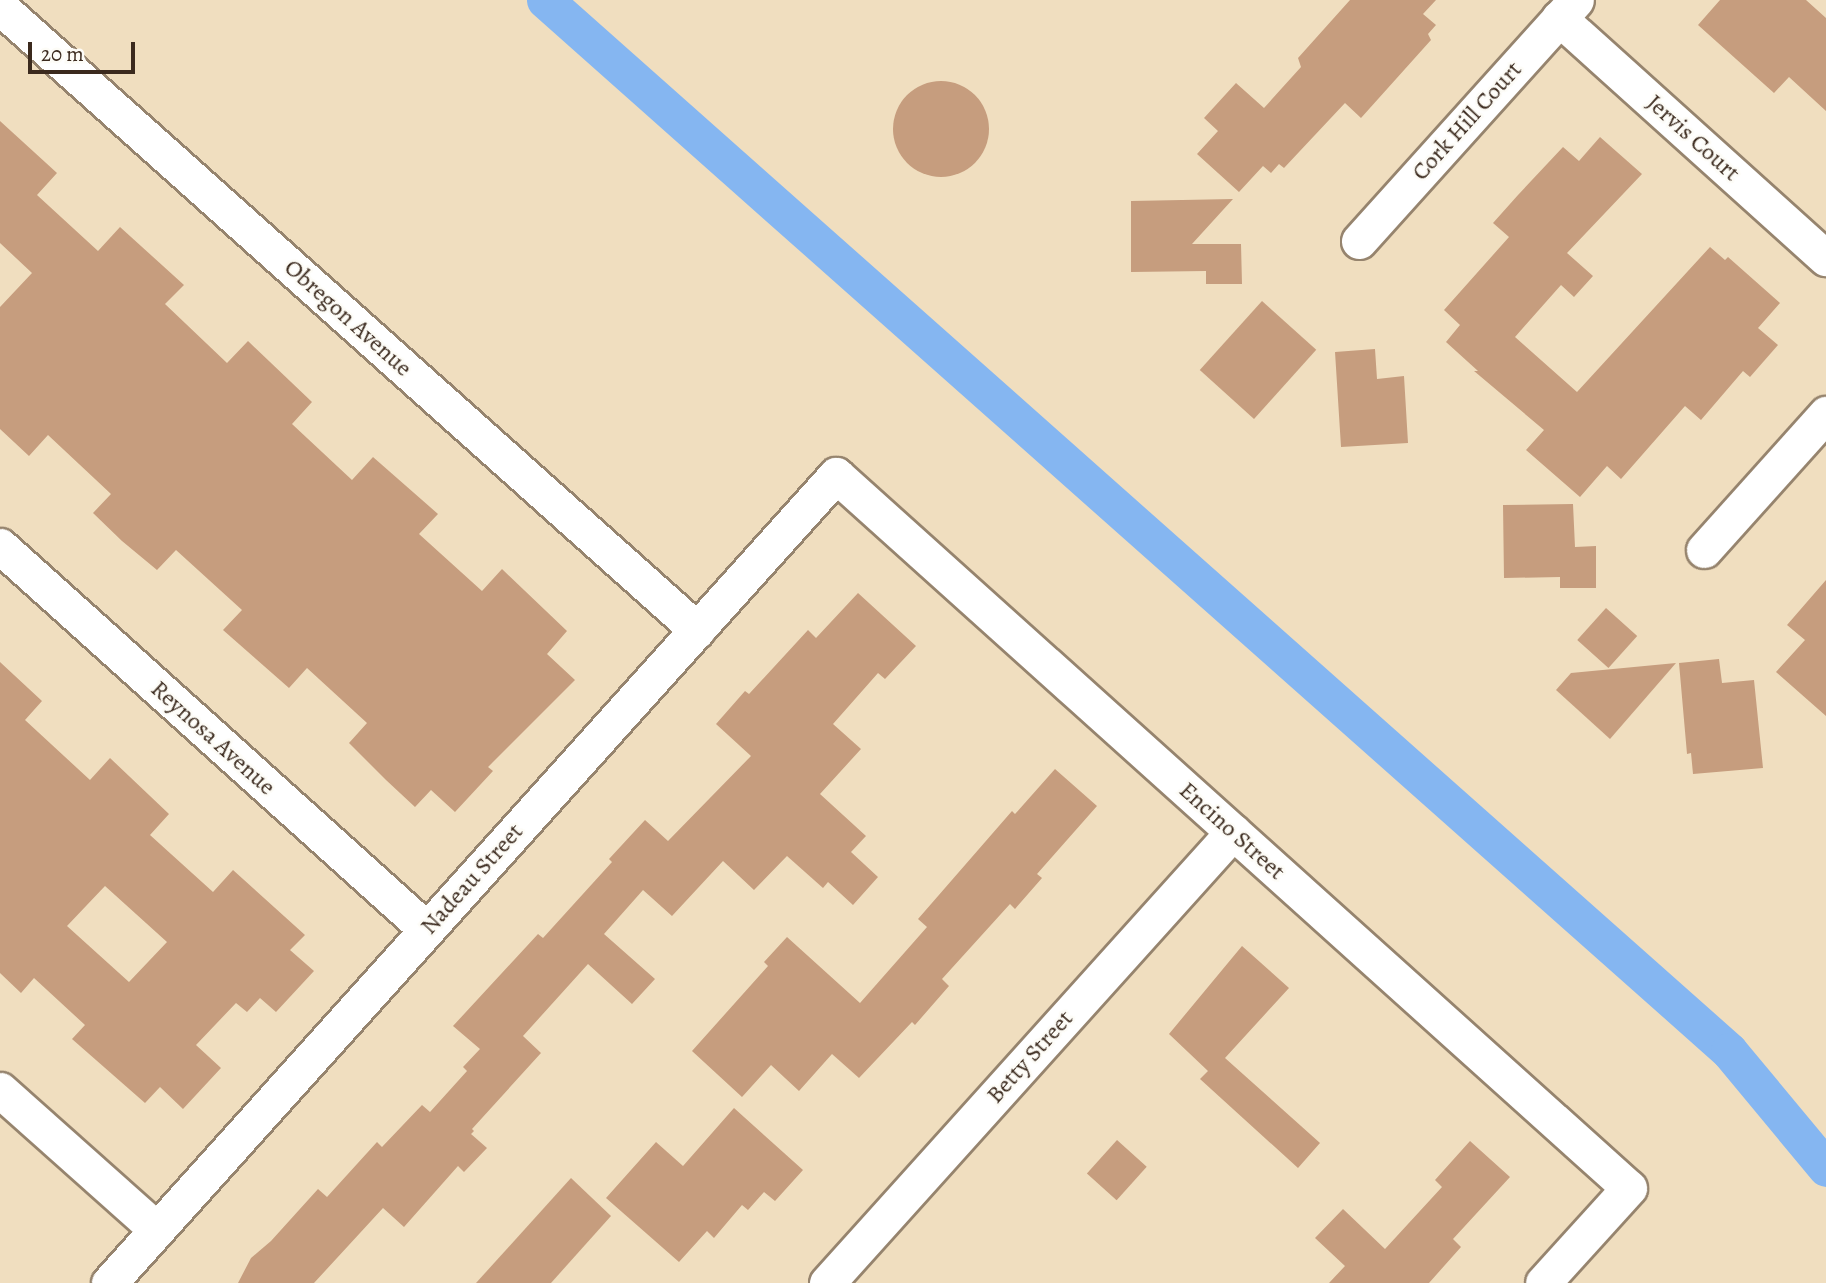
<!DOCTYPE html>
<html>
<head>
<meta charset="utf-8">
<style>
	body { margin:0 }
	#map { position:relative; width:1826px; height:1283px; overflow:hidden; background:#f0debf; font-family:Alegreya,serif }
	div>[style] { position:absolute }
	[style*='--x'] { left:calc(var(--x)*1px); top:calc(var(--y)*1px); width:calc(var(--w)*1px); rotate:calc(var(--a)*1deg) }
	.canal>* { height:37px; margin:-18.5px; padding:0 18.5px; transform-origin:18.5px; border-radius:18.5px; background:#85b6f1 }
	.building>* { inset:0; background:#c69d7e; transform-origin:0 0 }
	.round { border-radius:50% }
	.roads { filter:drop-shadow(2px 0 #96846e) drop-shadow(-2px 0 #96846e) drop-shadow(0 2px #96846e) drop-shadow(0 -2px #96846e) }
	.minor>* { height:35px; margin:-17.5px; padding:0 17.5px; transform-origin:17.5px; border-radius:17.5px; background:#fff }
	span { translate:-50% -50%; white-space:nowrap; text-align:center; line-height:1.15; -webkit-text-stroke:5px #fdfcf7; paint-order:stroke }
	.street-label { font-size:24px; color:#3b2a1e }
	.scale { position:absolute; left:28px; top:42px; width:107px; height:32px; box-sizing:border-box; border:4px solid #3b2a1e; border-top:0; padding-left:9px; font-size:21px; line-height:24px; white-space:nowrap; color:#3b2a1e; -webkit-text-stroke:5px #fdfcf7; paint-order:stroke }
</style>
</head>
<body>
<div id="map">
	<div class="canal">
		<i style="--x:545;--y:0;--w:1583;--a:41.59"></i>
		<i style="--x:1729;--y:1051;--w:152;--a:50.3"></i>
	</div>
	<div class="building">
		<i style="clip-path:polygon(1350px 0,1436px 0,1423px 14px,1436px 25px,1428px 34px,1431px 40px,1361px 118px,1345px 103px,1284px 168px,1279px 164px,1271px 173px,1263px 166px,1239px 192px,1197px 154px,1218px 131px,1204px 118px,1236px 83px,1264px 108px,1301px 67px,1298px 58px)"></i>
		<i style="clip-path:polygon(1720px 0,1806px 0,1826px 18px,1826px 111px,1789px 77px,1774px 93px,1698px 25px)"></i>
		<i class="round" style="left:893px;top:81px;width:96px;height:96px"></i>
		<i style="clip-path:polygon(0 121px,57px 173px,37px 195px,98px 251px,120px 227px,184px 285px,165px 304px,227px 363px,248px 341px,312px 402px,292px 424px,352px 480px,373px 457px,438px 514px,419px 534px,482px 591px,502px 569px,567px 631px,547px 654px,575px 680px,488px 767px,493px 771px,455px 812px,431px 790px,415px 807px,386px 780px,349px 743px,367px 723px,307px 668px,289px 688px,223px 630px,242px 610px,176px 550px,157px 570px,122px 541px,93px 513px,111px 494px,48px 435px,29px 456px,0 429px,0 307px,32px 273px,0 243px)"></i>
		<i style="clip-path:polygon(1600px 137px,1642px 174px,1567px 253px,1593px 276px,1574px 297px,1561px 285px,1515px 337px,1577px 392px,1710px 247px,1725px 260px,1728px 257px,1780px 303px,1758px 328px,1778px 345px,1750px 377px,1743px 371px,1701px 420px,1685px 406px,1621px 479px,1607px 466px,1580px 497px,1526px 450px,1544px 430px,1474px 371px,1478px 371px,1446px 342px,1460px 325px,1444px 310px,1509px 237px,1493px 223px,1518px 195px,1563px 147px,1579px 161px)"></i>
		<i style="clip-path:polygon(1233px 199px,1192px 244px,1241px 244px,1242px 284px,1206px 284px,1206px 271px,1131px 272px,1131px 201px)"></i>
		<i style="left:1262px;top:301px;width:73px;height:93px;rotate:42deg"></i>
		<i style="clip-path:polygon(1375px 349px,1377px 379px,1404px 376px,1408px 443px,1341px 447px,1335px 352px)"></i>
		<i style="clip-path:polygon(1573px 504px,1575px 547px,1596px 546px,1596px 588px,1560px 588px,1560px 577px,1504px 578px,1503px 505px)"></i>
		<i style="clip-path:polygon(1826px 580px,1826px 716px,1776px 672px,1805px 640px,1787px 625px)"></i>
		<i style="clip-path:polygon(858px 593px,916px 646px,885px 679px,878px 673px,833px 724px,861px 749px,820px 794px,866px 836px,851px 852px,878px 877px,853px 905px,828px 882px,823px 888px,787px 856px,754px 890px,723px 861px,672px 916px,643px 890px,604px 934px,655px 979px,632px 1004px,588px 964px,523px 1036px,541px 1053px,472px 1129px,474px 1131px,471px 1134px,487px 1148px,464px 1172px,458px 1166px,404px 1227px,383px 1208px,314px 1283px,238px 1283px,251px 1258px,271px 1241px,318px 1189px,327px 1197px,377px 1142px,382px 1147px,422px 1105px,430px 1112px,467px 1071px,463px 1067px,480px 1049px,453px 1026px,538px 934px,543px 938px,612px 862px,609px 859px,645px 820px,668px 841px,751px 756px,716px 724px,745px 691px,749px 694px,808px 630px,816px 638px)"></i>
		<i style="left:1606px;top:608px;width:42px;height:43px;rotate:42deg"></i>
		<i style="clip-path:polygon(1719px 659px,1722px 683px,1754px 680px,1763px 768px,1693px 774px,1691px 753px,1687px 754px,1679px 663px)"></i>
		<i style="clip-path:polygon(evenodd,0 662px,42px 701px,25px 720px,90px 780px,110px 758px,169px 814px,150px 835px,213px 892px,233px 870px,305px 935px,290px 950px,314px 971px,276px 1012px,260px 998px,247px 1012px,236px 1003px,196px 1045px,221px 1068px,183px 1109px,160px 1087px,145px 1103px,72px 1039px,85px 1025px,34px 978px,21px 993px,0 973px,0 662px,105px 886px,167px 942px,129px 982px,67px 926px,105px 886px)"></i>
		<i style="clip-path:polygon(1676px 663px,1610px 739px,1556px 690px,1571px 673px)"></i>
		<i style="clip-path:polygon(1055px 769px,1097px 806px,1037px 874px,1042px 878px,1015px 909px,1010px 904px,942px 979px,949px 986px,915px 1025px,912px 1022px,859px 1078px,832px 1054px,799px 1091px,771px 1065px,742px 1097px,692px 1051px,768px 966px,764px 962px,787px 937px,860px 1003px,927px 927px,918px 919px,1012px 811px,1015px 814px)"></i>
		<i style="clip-path:polygon(1242px 946px,1289px 988px,1225px 1058px,1320px 1143px,1298px 1168px,1200px 1079px,1208px 1071px,1169px 1034px)"></i>
		<i style="clip-path:polygon(734px 1108px,803px 1170px,775px 1201px,764px 1192px,748px 1210px,742px 1205px,714px 1238px,707px 1231px,679px 1262px,606px 1198px,656px 1142px,683px 1166px)"></i>
		<i style="left:1117px;top:1140px;width:40px;height:45px;rotate:42deg"></i>
		<i style="clip-path:polygon(1470px 1141px,1510px 1177px,1453px 1239px,1461px 1247px,1429px 1283px,1329px 1283px,1345px 1266px,1315px 1238px,1343px 1209px,1385px 1249px,1442px 1187px,1435px 1180px)"></i>
		<i style="clip-path:polygon(571px 1178px,611px 1216px,551px 1283px,476px 1283px)"></i>
	</div>
	<div class="roads">
		<div class="minor">
			<i style="--x:0;--y:7;--w:935;--a:41.79"></i>
			<i style="--x:1559;--y:18;--w:359;--a:42"></i>
			<i style="--x:1359;--y:241;--w:324;--a:-48"></i>
			<i style="--x:0;--y:546;--w:574;--a:41.96"></i>
			<i style="--x:1704;--y:550;--w:183;--a:-48.1"></i>
			<i style="--x:0;--y:1090;--w:210;--a:41.7"></i>
			<i style="--x:109;--y:1283;--w:1087;--a:-48.02"></i>
			<i style="--x:836;--y:475;--w:1066;--a:41.96"></i>
			<i style="--x:1629;--y:1188;--w:128;--a:132.2"></i>
			<i style="--x:827;--y:1283;--w:607;--a:-48.01"></i>
		</div>
	</div>
	<div class="street-label">
		<span style="left:1467px;top:121px;rotate:-48deg">Cork Hill Court</span>
		<span style="left:1693px;top:138px;rotate:42deg">Jervis Court</span>
		<span style="left:348px;top:318px;rotate:42deg">Obregon Avenue</span>
		<span style="left:213px;top:738px;rotate:42deg">Reynosa Avenue</span>
		<span style="left:1232px;top:831px;rotate:42deg">Encino Street</span>
		<span style="left:472px;top:879px;rotate:-48deg">Nadeau Street</span>
		<span style="left:1030px;top:1057px;rotate:-48deg">Betty Street</span>
	</div>
	<div class="scale">20 m</div>
</div>
</body>
</html>
